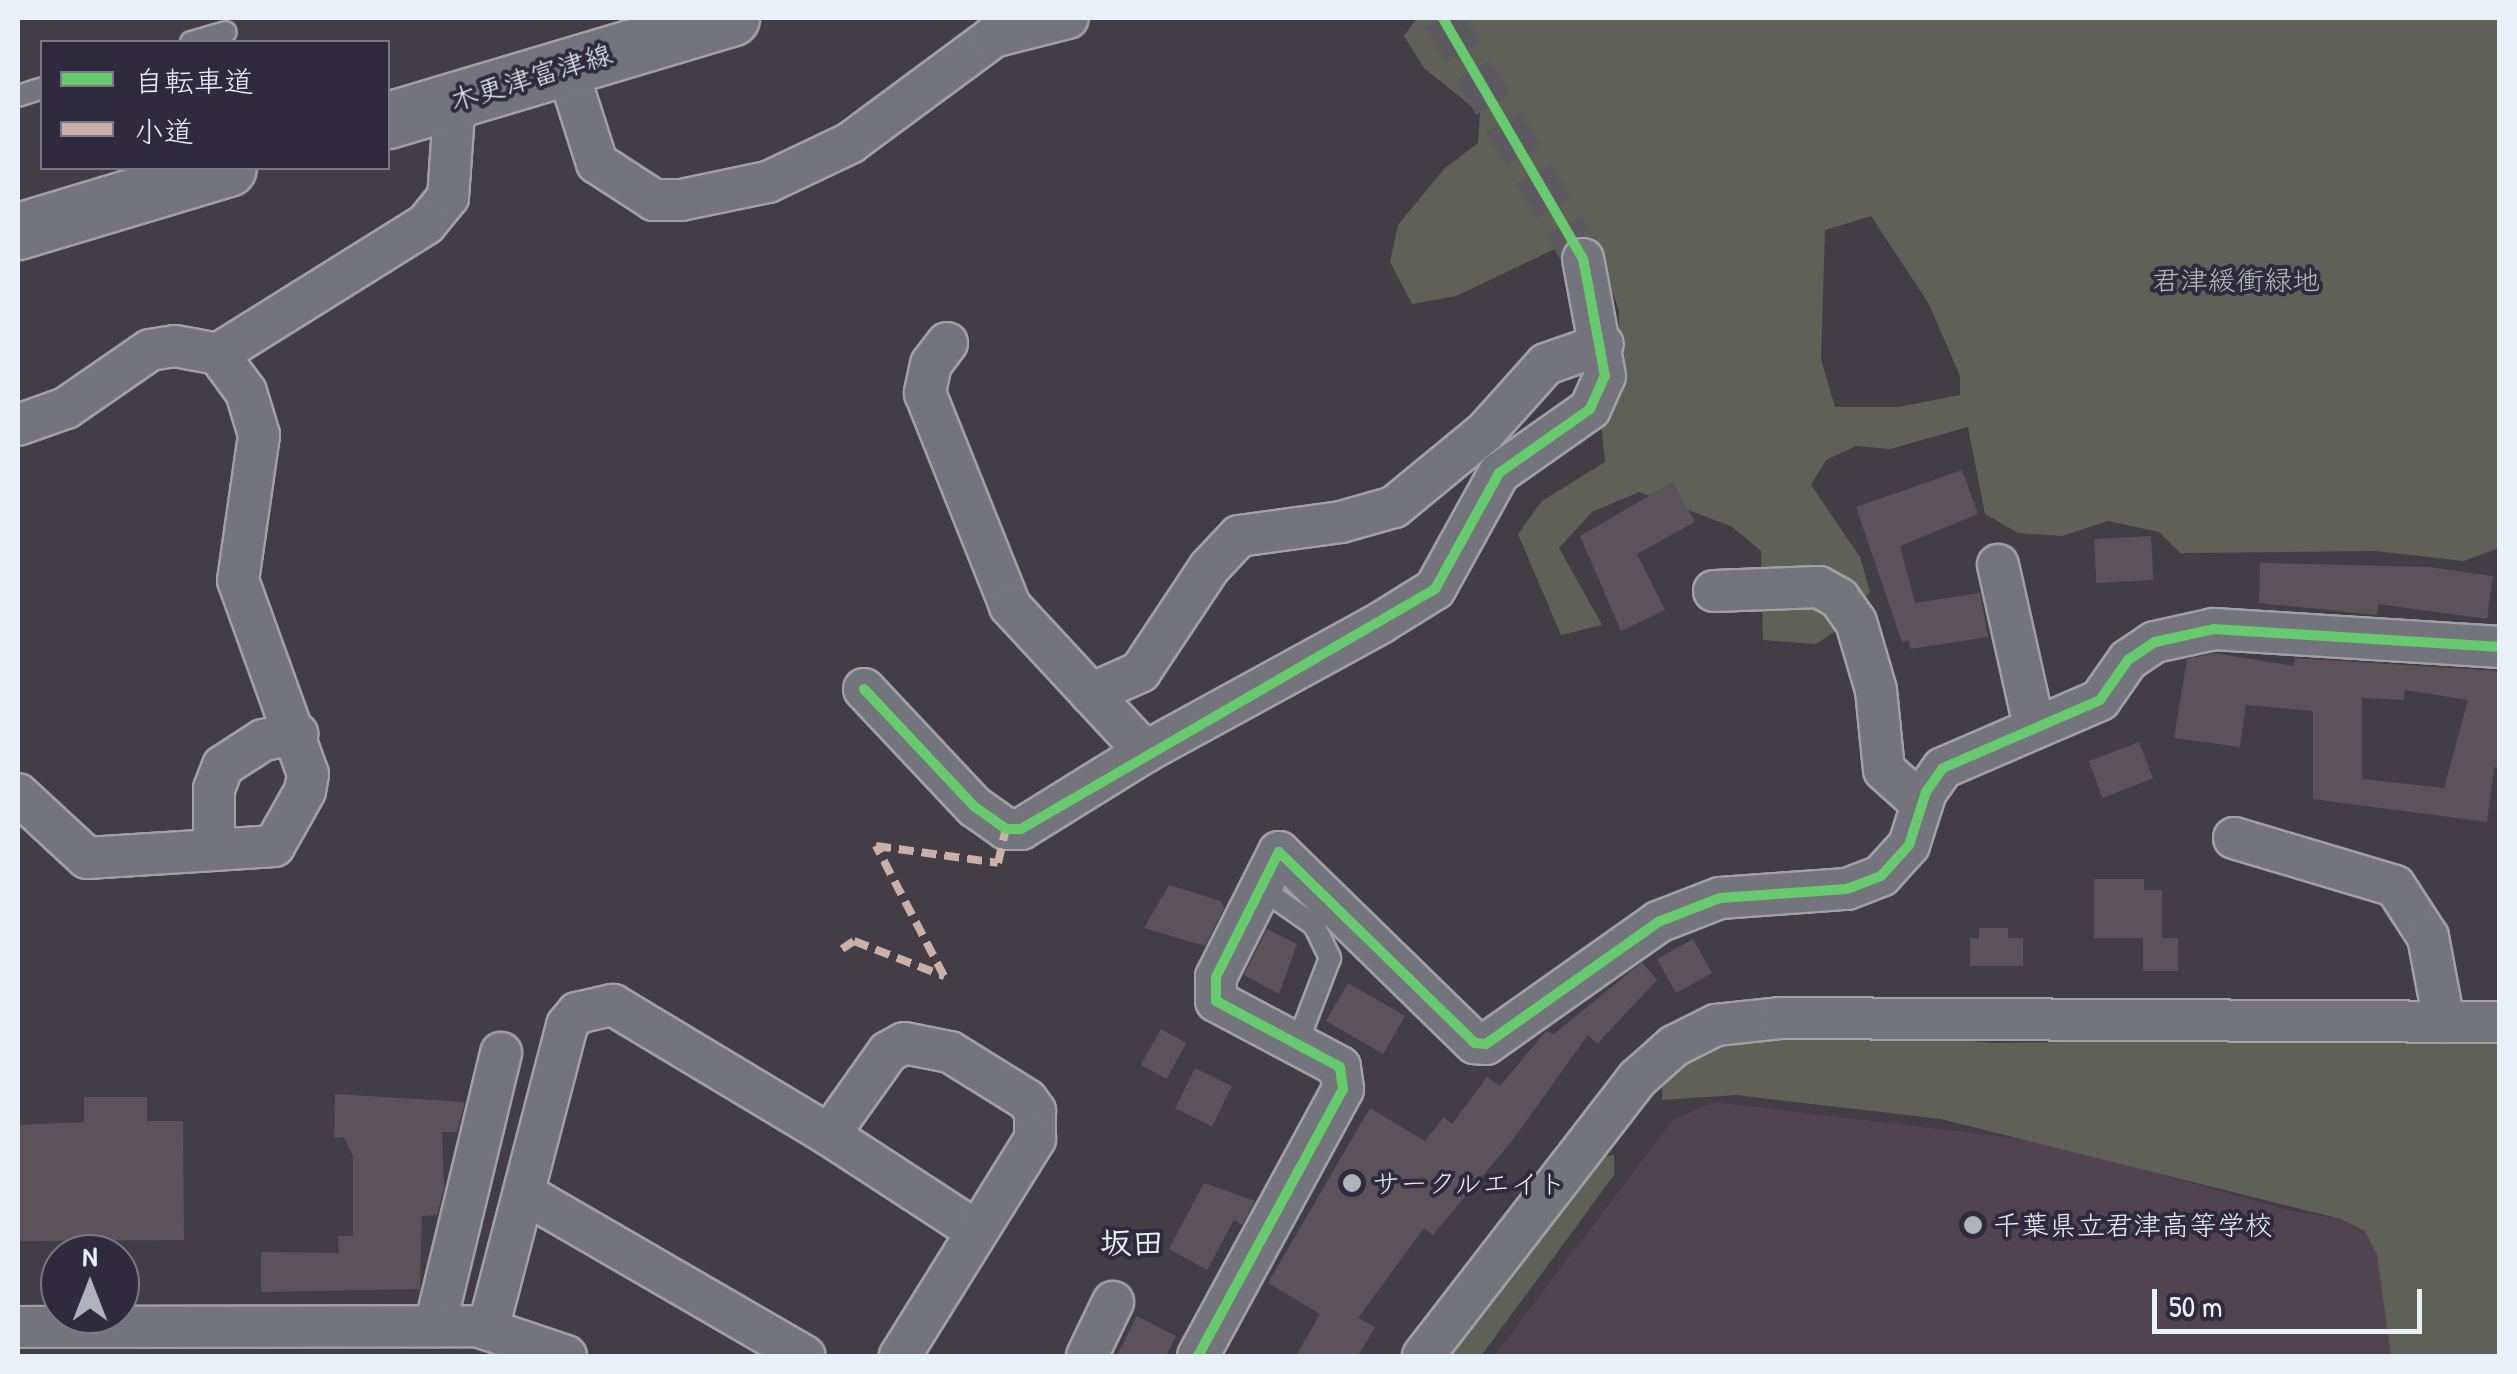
<!DOCTYPE html>
<html>
<head>
<meta charset="utf-8">
<style>
	body { margin:0 }
	#map { position:relative; width:2517px; height:1374px; overflow:hidden; background:#433e46; font-family:"Patrick Hand","Klee One",sans-serif }
	div>[style] { position:absolute }
	[style*='--x'] { left:calc(var(--x)*1px); top:calc(var(--y)*1px); width:calc(var(--w)*1px); rotate:calc(var(--a)*1deg) }
	.built>* { inset:0; background:#514450 }
	.green>* { inset:0; background:#606156 }
	.building>* { inset:0; background:#5b5359; transform-origin:0 0 }
	.street-tunnel>* { height:40px; margin-top:-20px; transform-origin:0; background:repeating-linear-gradient(90deg,#5c5961 0 40px,transparent 0 60px) }
	.roads { filter:drop-shadow(2px 0 #a0a0a5) drop-shadow(-2px 0 #a0a0a5) drop-shadow(0 2px #a0a0a5) drop-shadow(0 -2px #a0a0a5) }
	.lane>* { height:20px; margin:-10px; padding:0 10px; transform-origin:10px; border-radius:10px; background:#74757c }
	.street>* { height:40px; margin:-20px; padding:0 20px; transform-origin:20px; border-radius:20px; background:#74757c }
	.primary>* { height:55px; margin:-27.5px; padding:0 27.5px; transform-origin:27.5px; border-radius:27.5px; background:#74757c }
	.quiet>* { height:8px; margin-top:-4px; transform-origin:0; background:repeating-linear-gradient(90deg,#cab0a6 0 15px,transparent 0 23px) }
	.cycleway>* { height:10px; margin:-5px; padding:0 5px; transform-origin:5px; border-radius:5px; background:#67ca6e }
	.dots>* { width:28px; height:28px; translate:-50% -50%; box-sizing:border-box; border:5px solid #2f2a3d; border-radius:50% }
	span { translate:-50% -50%; white-space:nowrap; text-align:center; line-height:1.15; -webkit-text-stroke:8px #2f2a3d; paint-order:stroke }
	.street-label { font-size:28px; color:#e8f1f8 }
	.park-label { font-size:28px; color:#b4bab8 }
	.poi-label { font-size:28px; color:#e8f1f8 }
	.left { translate:0 -50%; text-align:left }
	.quarter-label { font-size:32px; color:#e8f1f8; font-weight:700 }
	.frame { position:absolute; inset:0; border:20px solid #e8f1f8; pointer-events:none }
	.legend { position:absolute; left:40px; top:40px; width:350px; height:130px; box-sizing:border-box; background:#2f2a3d; border:2px solid #797a88; margin:0; padding:12px 18px; list-style:none; font-size:30px; color:#e8f1f8 }
	.legend li { display:flex; align-items:center; gap:20px; height:50px }
	.legend b { width:50px; border:2px solid #797a88 }
	.north { position:absolute; left:40px; top:1234px; width:100px; height:100px; box-sizing:border-box; background:#2f2a3d; border:2px solid #797a88; border-radius:50%; rotate:0deg; font-size:28px; font-weight:700; line-height:40px; text-align:center; color:#e8f1f8 }
	.north::after { content:''; display:block; margin:auto; width:35px; height:45px; background:#aeb2ba; clip-path:polygon(50% 0,100% 100%,50% 72%,0 100%) }
	.scale { position:absolute; left:2152px; top:1289px; width:270px; height:45px; box-sizing:border-box; border:5px solid #e8f1f8; border-top:0; padding-left:12px; font-size:30px; line-height:35px; white-space:nowrap; color:#e8f1f8; -webkit-text-stroke:8px #2f2a3d; paint-order:stroke }
</style>
</head>
<body>
<div id="map">
	<div class="built">
		<i style="clip-path:polygon(1713px 1102px,2046px 1142px,2291px 1211px,2341px 1219px,2365px 1231px,2377px 1255px,2391px 1356px,1494px 1356px,1673px 1120px)"></i>
	</div>
	<div class="green">
		<i style="clip-path:polygon(evenodd,1417px 18px,2499px 18px,2499px 548px,2464px 561px,2375px 551px,2180px 553px,2159px 532px,2108px 521px,2062px 536px,2018px 533px,1985px 514px,1968px 427px,1890px 449px,1856px 446px,1826px 460px,1811px 485px,1860px 557px,1870px 592px,1848px 623px,1816px 644px,1763px 640px,1761px 551px,1731px 526px,1639px 492px,1592px 512px,1559px 548px,1602px 625px,1561px 635px,1518px 534px,1542px 501px,1605px 462px,1600px 411px,1619px 373px,1619px 310px,1604px 269px,1557px 248px,1456px 296px,1412px 304px,1390px 262px,1398px 225px,1444px 169px,1478px 143px,1480px 113px,1424px 68px,1404px 36px,1417px 18px,1871px 216px,1929px 304px,1960px 376px,1960px 395px,1898px 407px,1835px 407px,1821px 359px,1825px 230px,1871px 216px)"></i>
		<i style="clip-path:polygon(1892px 1034px,1993px 1043px,2499px 1036px,2499px 1356px,2391px 1356px,2377px 1255px,2365px 1231px,2341px 1219px,1941px 1119px,1736px 1095px,1662px 1100px,1663px 1070px,1714px 1046px,1786px 1036px)"></i>
		<i style="clip-path:polygon(1614px 1155px,1614px 1175px,1481px 1356px,1447px 1356px,1595px 1157px)"></i>
	</div>
	<div class="building">
		<i style="clip-path:polygon(1962px 470px,1978px 514px,1900px 546px,1915px 603px,1980px 593px,1988px 637px,1910px 649px,1909px 640px,1902px 642px,1856px 507px)"></i>
		<i style="clip-path:polygon(1673px 482px,1695px 522px,1637px 554px,1665px 610px,1621px 631px,1580px 536px)"></i>
		<i style="left:2151px;top:536px;width:44px;height:57px;rotate:87deg"></i>
		<i style="clip-path:polygon(2260px 563px,2428px 567px,2493px 576px,2487px 619px,2378px 604px,2377px 615px,2259px 603px)"></i>
		<i style="clip-path:polygon(evenodd,2214px 653px,2294px 666px,2295px 658px,2500px 671px,2500px 769px,2494px 767px,2487px 822px,2313px 799px,2313px 711px,2246px 705px,2240px 747px,2174px 738px,2187px 659px,2214px 653px,2405px 690px,2468px 700px,2444px 788px,2362px 779px,2362px 698px,2404px 700px,2405px 690px)"></i>
		<i style="left:2139px;top:742px;width:39px;height:54px;rotate:69deg"></i>
		<i style="clip-path:polygon(2094px 879px,2144px 879px,2144px 890px,2162px 890px,2162px 938px,2178px 938px,2178px 971px,2143px 971px,2143px 938px,2094px 938px)"></i>
		<i style="clip-path:polygon(1169px 885px,1221px 901px,1224px 908px,1205px 946px,1144px 928px)"></i>
		<i style="clip-path:polygon(1979px 928px,2008px 928px,2008px 938px,2023px 938px,2023px 966px,1970px 966px,1970px 938px,1979px 938px)"></i>
		<i style="clip-path:polygon(1267px 929px,1297px 944px,1279px 994px,1244px 975px)"></i>
		<i style="left:1693px;top:939px;width:39px;height:41px;rotate:61deg"></i>
		<i style="clip-path:polygon(1642px 962px,1657px 980px,1597px 1044px,1588px 1035px,1512px 1141px,1433px 1235px,1424px 1228px,1358px 1318px,1375px 1327px,1358px 1356px,1296px 1356px,1320px 1314px,1268px 1283px,1370px 1108px,1425px 1141px,1444px 1117px,1452px 1124px,1487px 1077px,1500px 1086px,1546px 1031px,1554px 1034px)"></i>
		<i style="left:1348px;top:983px;width:66px;height:44px;rotate:30deg"></i>
		<i style="left:1161px;top:1029px;width:29px;height:41px;rotate:29deg"></i>
		<i style="left:1195px;top:1068px;width:41px;height:45px;rotate:26deg"></i>
		<i style="clip-path:polygon(335px 1094px,465px 1102px,457px 1132px,442px 1132px,444px 1188px,437px 1215px,422px 1216px,420px 1289px,261px 1292px,261px 1252px,339px 1253px,338px 1236px,353px 1236px,353px 1156px,344px 1137px,334px 1138px)"></i>
		<i style="clip-path:polygon(84px 1097px,147px 1097px,147px 1121px,183px 1121px,184px 1240px,18px 1241px,18px 1125px,84px 1122px)"></i>
		<i style="clip-path:polygon(1204px 1183px,1255px 1201px,1242px 1225px,1234px 1220px,1207px 1270px,1169px 1249px)"></i>
		<i style="clip-path:polygon(1137px 1316px,1176px 1336px,1166px 1356px,1117px 1356px)"></i>
	</div>
	<div class="street-tunnel">
		<i style="--x:1443;--y:18;--w:279;--a:59.8"></i>
	</div>
	<div class="roads">
		<div class="lane">
			<i style="--x:191;--y:42;--w:36;--a:-16"></i>
			<i style="--x:18;--y:96;--w:25;--a:-18"></i>
			<i style="--x:1261;--y:888;--w:65;--a:34.9"></i>
			<i style="--x:1314;--y:925;--w:37;--a:64"></i>
			<i style="--x:1330;--y:958;--w:92;--a:111"></i>
		</div>
		<div class="street">
			<i style="--x:566;--y:66;--w:102;--a:72.3"></i>
			<i style="--x:597;--y:163;--w:68;--a:33"></i>
			<i style="--x:654;--y:200;--w:27;--a:0"></i>
			<i style="--x:681;--y:200;--w:89;--a:-11.7"></i>
			<i style="--x:768;--y:182;--w:91;--a:-25.4"></i>
			<i style="--x:850;--y:143;--w:178;--a:-36.5"></i>
			<i style="--x:993;--y:37;--w:77;--a:-14.2"></i>
			<i style="--x:947;--y:343;--w:26;--a:127"></i>
			<i style="--x:931;--y:364;--w:30;--a:102"></i>
			<i style="--x:925;--y:393;--w:229;--a:68.2"></i>
			<i style="--x:1010;--y:606;--w:199;--a:47.2"></i>
			<i style="--x:218;--y:354;--w:245;--a:-32"></i>
			<i style="--x:426;--y:224;--w:35;--a:-51"></i>
			<i style="--x:448;--y:197;--w:97;--a:-85.9"></i>
			<i style="--x:18;--y:425;--w:51;--a:-19.5"></i>
			<i style="--x:66;--y:408;--w:102;--a:-34.6"></i>
			<i style="--x:150;--y:350;--w:25;--a:-9"></i>
			<i style="--x:175;--y:346;--w:44;--a:10.5"></i>
			<i style="--x:218;--y:354;--w:47;--a:53.6"></i>
			<i style="--x:246;--y:392;--w:45;--a:73.2"></i>
			<i style="--x:259;--y:435;--w:147;--a:98.2"></i>
			<i style="--x:238;--y:580;--w:206;--a:70.2"></i>
			<i style="--x:308;--y:774;--w:17;--a:100"></i>
			<i style="--x:305;--y:791;--w:63;--a:119.4"></i>
			<i style="--x:274;--y:846;--w:60;--a:176.2"></i>
			<i style="--x:214;--y:850;--w:127;--a:176.4"></i>
			<i style="--x:87;--y:858;--w:94;--a:-137.2"></i>
			<i style="--x:1998;--y:565;--w:165;--a:77.4"></i>
			<i style="--x:1714;--y:591;--w:105;--a:-2.2"></i>
			<i style="--x:1819;--y:587;--w:23;--a:29"></i>
			<i style="--x:1839;--y:598;--w:29;--a:55"></i>
			<i style="--x:1856;--y:622;--w:71;--a:73.6"></i>
			<i style="--x:1876;--y:690;--w:80;--a:84.3"></i>
			<i style="--x:1884;--y:770;--w:51;--a:41.8"></i>
			<i style="--x:864;--y:689;--w:162;--a:46.8"></i>
			<i style="--x:975;--y:807;--w:38;--a:35"></i>
			<i style="--x:1006;--y:829;--w:15;--a:0"></i>
			<i style="--x:1021;--y:829;--w:146;--a:-31.8"></i>
			<i style="--x:1145;--y:752;--w:270;--a:-28.7"></i>
			<i style="--x:1382;--y:622;--w:62;--a:-31.9"></i>
			<i style="--x:1435;--y:589;--w:132;--a:-61.1"></i>
			<i style="--x:1499;--y:473;--w:111;--a:-35.1"></i>
			<i style="--x:1590;--y:409;--w:36;--a:-66"></i>
			<i style="--x:1605;--y:376;--w:119;--a:-100.6"></i>
			<i style="--x:1091;--y:694;--w:54;--a:-24.2"></i>
			<i style="--x:1140;--y:672;--w:125;--a:-56.4"></i>
			<i style="--x:1209;--y:568;--w:44;--a:-46.8"></i>
			<i style="--x:1239;--y:536;--w:103;--a:-7.8"></i>
			<i style="--x:1341;--y:522;--w:55;--a:-15.8"></i>
			<i style="--x:1394;--y:507;--w:118;--a:-39.5"></i>
			<i style="--x:1485;--y:432;--w:91;--a:-48.1"></i>
			<i style="--x:1546;--y:364;--w:60;--a:-19.3"></i>
			<i style="--x:2234;--y:838;--w:168;--a:16.6"></i>
			<i style="--x:2395;--y:886;--w:61;--a:57.1"></i>
			<i style="--x:2428;--y:937;--w:86;--a:79.3"></i>
			<i style="--x:214;--y:850;--w:61;--a:-90"></i>
			<i style="--x:214;--y:789;--w:25;--a:-69"></i>
			<i style="--x:223;--y:766;--w:48;--a:-33"></i>
			<i style="--x:263;--y:740;--w:35;--a:-10"></i>
			<i style="--x:829;--y:1135;--w:176;--a:33.1"></i>
			<i style="--x:525;--y:1194;--w:323;--a:30.1"></i>
			<i style="--x:435;--y:1326;--w:281;--a:-76.4"></i>
			<i style="--x:18;--y:1327;--w:459;--a:-0.1"></i>
			<i style="--x:477;--y:1326;--w:94;--a:18.6"></i>
			<i style="--x:488;--y:1329;--w:314;--a:-75.4"></i>
			<i style="--x:567;--y:1025;--w:16;--a:-50"></i>
			<i style="--x:577;--y:1013;--w:37;--a:-13"></i>
			<i style="--x:613;--y:1005;--w:252;--a:31"></i>
			<i style="--x:829;--y:1135;--w:102;--a:-54.6"></i>
			<i style="--x:888;--y:1052;--w:18;--a:-29"></i>
			<i style="--x:904;--y:1043;--w:47;--a:11.1"></i>
			<i style="--x:950;--y:1052;--w:91;--a:31.9"></i>
			<i style="--x:1027;--y:1100;--w:14;--a:54"></i>
			<i style="--x:1035;--y:1111;--w:28;--a:90"></i>
			<i style="--x:1035;--y:1139;--w:256;--a:121.9"></i>
			<i style="--x:1087;--y:1356;--w:60;--a:-64.3"></i>
			<i style="--x:1198;--y:1356;--w:304;--a:-61.5"></i>
			<i style="--x:1343;--y:1089;--w:22;--a:-98"></i>
			<i style="--x:1340;--y:1067;--w:140;--a:-152"></i>
			<i style="--x:1216;--y:1001;--w:24;--a:-90"></i>
			<i style="--x:1216;--y:977;--w:140;--a:-63.3"></i>
			<i style="--x:1279;--y:852;--w:274;--a:44.3"></i>
			<i style="--x:1475;--y:1043;--w:11;--a:5"></i>
			<i style="--x:1486;--y:1044;--w:211;--a:-35.3"></i>
			<i style="--x:1658;--y:922;--w:66;--a:-21.2"></i>
			<i style="--x:1720;--y:898;--w:127;--a:-4.1"></i>
			<i style="--x:1847;--y:889;--w:36;--a:-21"></i>
			<i style="--x:1881;--y:876;--w:42;--a:-47.9"></i>
			<i style="--x:1909;--y:845;--w:56;--a:-72.2"></i>
			<i style="--x:1926;--y:792;--w:29;--a:-55"></i>
			<i style="--x:1943;--y:768;--w:171;--a:-23.4"></i>
			<i style="--x:2100;--y:700;--w:49;--a:-55"></i>
			<i style="--x:2128;--y:660;--w:32;--a:-34"></i>
			<i style="--x:2155;--y:642;--w:60;--a:-12.4"></i>
			<i style="--x:2214;--y:629;--w:287;--a:3.6"></i>
			<i style="--x:1423;--y:1356;--w:350;--a:-52.3"></i>
			<i style="--x:1637;--y:1079;--w:50;--a:-41.7"></i>
			<i style="--x:1674;--y:1046;--w:47;--a:-26.6"></i>
			<i style="--x:1716;--y:1025;--w:64;--a:-6.2"></i>
			<i style="--x:1780;--y:1018;--w:720;--a:0.32"></i>
		</div>
		<div class="primary">
			<i style="--x:388;--y:120;--w:358;--a:-16.6"></i>
			<i style="--x:18;--y:231;--w:219;--a:-16.7"></i>
		</div>
	</div>
	<div class="quiet">
		<i style="--x:842;--y:949;--w:14;--a:-34"></i>
		<i style="--x:854;--y:941;--w:97;--a:21.3"></i>
		<i style="--x:944;--y:976;--w:147;--a:-117.6"></i>
		<i style="--x:876;--y:846;--w:123;--a:7.9"></i>
		<i style="--x:998;--y:863;--w:35;--a:-77"></i>
	</div>
	<div class="cycleway">
		<i style="--x:864;--y:689;--w:162;--a:46.8"></i>
		<i style="--x:975;--y:807;--w:38;--a:35"></i>
		<i style="--x:1006;--y:829;--w:15;--a:0"></i>
		<i style="--x:1021;--y:829;--w:479;--a:-30.1"></i>
		<i style="--x:1435;--y:589;--w:132;--a:-61.1"></i>
		<i style="--x:1499;--y:473;--w:111;--a:-35.1"></i>
		<i style="--x:1590;--y:409;--w:36;--a:-66"></i>
		<i style="--x:1605;--y:376;--w:119;--a:-100.6"></i>
		<i style="--x:1583;--y:259;--w:279;--a:-120.2"></i>
		<i style="--x:1198;--y:1356;--w:304;--a:-61.5"></i>
		<i style="--x:1343;--y:1089;--w:22;--a:-98"></i>
		<i style="--x:1340;--y:1067;--w:140;--a:-152"></i>
		<i style="--x:1216;--y:1001;--w:24;--a:-90"></i>
		<i style="--x:1216;--y:977;--w:140;--a:-63.3"></i>
		<i style="--x:1279;--y:852;--w:274;--a:44.3"></i>
		<i style="--x:1475;--y:1043;--w:11;--a:5"></i>
		<i style="--x:1486;--y:1044;--w:211;--a:-35.3"></i>
		<i style="--x:1658;--y:922;--w:66;--a:-21.2"></i>
		<i style="--x:1720;--y:898;--w:127;--a:-4.1"></i>
		<i style="--x:1847;--y:889;--w:36;--a:-21"></i>
		<i style="--x:1881;--y:876;--w:42;--a:-47.9"></i>
		<i style="--x:1909;--y:845;--w:56;--a:-72.2"></i>
		<i style="--x:1926;--y:792;--w:29;--a:-55"></i>
		<i style="--x:1943;--y:768;--w:171;--a:-23.4"></i>
		<i style="--x:2100;--y:700;--w:49;--a:-55"></i>
		<i style="--x:2128;--y:660;--w:32;--a:-34"></i>
		<i style="--x:2155;--y:642;--w:60;--a:-12.4"></i>
		<i style="--x:2214;--y:629;--w:287;--a:3.6"></i>
	</div>
	<div class="dots">
		<i style="left:1352px;top:1183px;background:#aeb2ba"></i>
		<i style="left:1973px;top:1225px;background:#aeb2ba"></i>
	</div>
	<div class="street-label">
		<span style="left:531px;top:77px;rotate:-17deg">木更津富津線</span>
	</div>
	<div class="park-label">
		<span style="left:2236px;top:280px">君津緩衝緑地</span>
	</div>
	<div class="poi-label">
		<span class="left" style="left:1372px;top:1183px">サークルエイト</span>
		<span class="left" style="left:1993px;top:1225px">千葉県立君津高等学校</span>
	</div>
	<div class="quarter-label">
		<span style="left:1132px;top:1243px">坂田</span>
	</div>
	<div class="frame"></div>
	<ul class="legend">
	<li><b style="height:12px;background:#67ca6e"></b>自転車道</li>
	<li><b style="height:12px;background:#cab0a6"></b>小道</li>
	</ul>
	<div class="north">N</div>
	<div class="scale">50 m</div>
</div>
</body>
</html>
